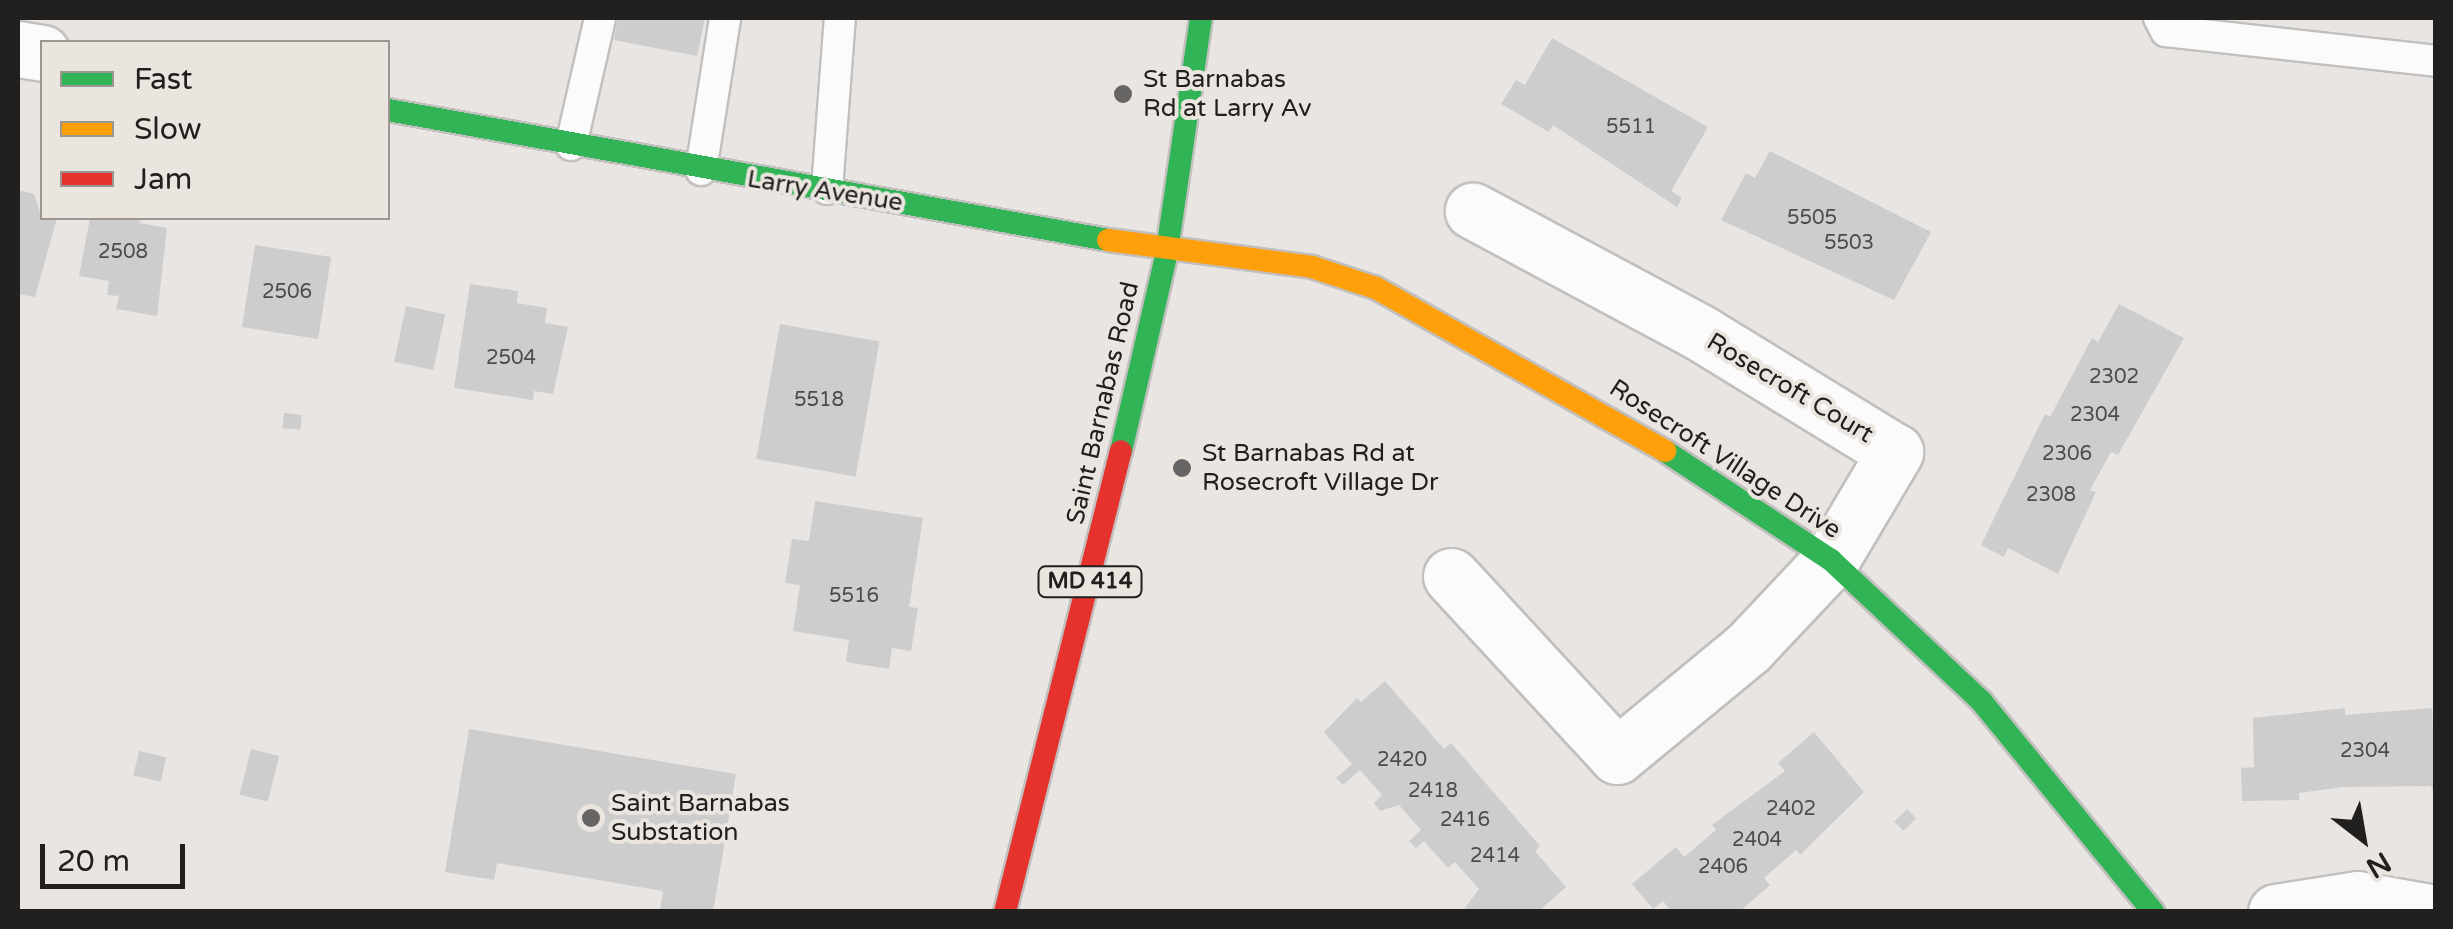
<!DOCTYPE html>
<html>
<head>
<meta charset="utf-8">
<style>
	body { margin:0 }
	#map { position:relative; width:2453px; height:929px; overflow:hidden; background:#e8e5e3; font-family:"Varela Round",sans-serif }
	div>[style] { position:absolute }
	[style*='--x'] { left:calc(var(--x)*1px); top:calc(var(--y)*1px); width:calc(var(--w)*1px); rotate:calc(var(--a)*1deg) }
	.building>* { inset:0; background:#cecdcd; transform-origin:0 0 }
	.roads { filter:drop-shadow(2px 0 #c2c0be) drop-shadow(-2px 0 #c2c0be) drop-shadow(0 2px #c2c0be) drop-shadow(0 -2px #c2c0be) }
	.lane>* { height:30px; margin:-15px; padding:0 15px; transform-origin:15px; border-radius:15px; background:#fcfbfb }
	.street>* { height:55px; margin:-27.5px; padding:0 27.5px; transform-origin:27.5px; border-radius:27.5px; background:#fcfbfb }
	.fast>* { height:22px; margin:-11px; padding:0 11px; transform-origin:11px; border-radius:11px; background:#30b455 }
	.slow>* { height:22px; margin:-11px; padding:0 11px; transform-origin:11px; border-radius:11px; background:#ff9f0a }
	.jam>* { height:22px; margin:-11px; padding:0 11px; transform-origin:11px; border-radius:11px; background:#e5322d }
	.dots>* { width:28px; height:28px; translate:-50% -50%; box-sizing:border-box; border:5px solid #ebe5e0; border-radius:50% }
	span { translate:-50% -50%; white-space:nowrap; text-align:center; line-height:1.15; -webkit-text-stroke:8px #ebe5e0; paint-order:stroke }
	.number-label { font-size:20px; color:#4e4c4b }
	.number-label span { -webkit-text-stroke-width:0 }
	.shield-label span { padding:2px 8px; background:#ebe5e0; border:2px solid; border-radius:8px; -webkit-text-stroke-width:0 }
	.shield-label { font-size:22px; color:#22201e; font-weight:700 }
	.poi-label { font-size:25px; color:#22201e }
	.left { translate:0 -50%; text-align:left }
	.street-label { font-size:25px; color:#22201e }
	.frame { position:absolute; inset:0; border:20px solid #22201e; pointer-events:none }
	.legend { position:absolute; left:40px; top:40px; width:350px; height:180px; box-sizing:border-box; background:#ebe5e0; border:2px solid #9b9692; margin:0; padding:12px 18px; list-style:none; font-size:30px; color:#22201e }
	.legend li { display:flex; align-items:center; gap:20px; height:50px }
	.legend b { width:50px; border:2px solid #9b9692 }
	.north { position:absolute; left:2313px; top:789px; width:100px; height:100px; -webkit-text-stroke:8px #ebe5e0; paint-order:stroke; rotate:149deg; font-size:28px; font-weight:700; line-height:40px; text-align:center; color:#22201e }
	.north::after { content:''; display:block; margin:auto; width:35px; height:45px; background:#22201e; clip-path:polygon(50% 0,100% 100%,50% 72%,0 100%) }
	.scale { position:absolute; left:40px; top:844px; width:145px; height:45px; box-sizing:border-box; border:5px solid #22201e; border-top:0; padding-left:12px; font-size:30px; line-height:35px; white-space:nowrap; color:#22201e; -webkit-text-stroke:8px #ebe5e0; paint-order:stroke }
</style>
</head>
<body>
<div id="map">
	<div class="building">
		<i style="clip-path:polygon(618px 18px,705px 18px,697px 56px,614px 40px)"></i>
		<i style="clip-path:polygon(1552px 38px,1708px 127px,1671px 191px,1682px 198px,1677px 207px,1553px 125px,1549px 132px,1501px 104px,1516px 80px,1525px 85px)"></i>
		<i style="clip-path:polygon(1770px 151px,1931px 232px,1894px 300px,1721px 220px,1746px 173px,1755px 178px)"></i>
		<i style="clip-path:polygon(18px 190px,34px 194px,42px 218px,57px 218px,35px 297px,18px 294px)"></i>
		<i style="clip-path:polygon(90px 218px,141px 218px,139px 223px,167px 228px,157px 316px,116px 309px,119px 296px,107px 295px,109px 281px,79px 276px)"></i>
		<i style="left:255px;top:245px;width:77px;height:83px;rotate:9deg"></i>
		<i style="clip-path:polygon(470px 284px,518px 291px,517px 303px,547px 308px,545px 323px,568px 327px,553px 394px,534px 391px,533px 400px,454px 388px)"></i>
		<i style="clip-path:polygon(2119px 304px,2184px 338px,2118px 455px,2111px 452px,2090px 490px,2096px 492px,2058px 574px,2008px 548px,2004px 557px,1981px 545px,2045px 414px,2050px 417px,2092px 338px,2098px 342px)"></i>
		<i style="left:406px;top:306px;width:40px;height:57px;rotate:12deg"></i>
		<i style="left:780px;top:324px;width:101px;height:137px;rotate:10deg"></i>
		<i style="left:284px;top:413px;width:18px;height:15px;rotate:6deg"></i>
		<i style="clip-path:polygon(815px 501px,923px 518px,909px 607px,918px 608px,911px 651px,892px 648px,889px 669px,846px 662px,849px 640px,793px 631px,800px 585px,785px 583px,792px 539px,809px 541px)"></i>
		<i style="clip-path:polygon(1385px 681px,1444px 749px,1451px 743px,1540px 846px,1535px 851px,1566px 887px,1538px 912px,1462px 912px,1479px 889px,1455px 862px,1448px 868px,1424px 841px,1416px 848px,1409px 841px,1421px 830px,1399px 805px,1380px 811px,1374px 803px,1382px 795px,1360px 770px,1343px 785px,1336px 778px,1352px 764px,1324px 732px,1357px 698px,1361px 702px)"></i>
		<i style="clip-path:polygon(2345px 708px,2345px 715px,2432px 708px,2436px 800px,2431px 786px,2343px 787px,2299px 793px,2299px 800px,2242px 801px,2241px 768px,2254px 767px,2253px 718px)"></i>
		<i style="clip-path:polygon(469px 729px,736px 774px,713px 912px,660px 909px,663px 891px,497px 863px,494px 880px,445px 872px)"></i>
		<i style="clip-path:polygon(1814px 732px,1864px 792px,1800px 855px,1796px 850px,1764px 878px,1770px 885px,1739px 912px,1672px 912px,1663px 901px,1653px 909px,1632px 884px,1676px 847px,1684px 857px,1716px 830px,1712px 825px,1785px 771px,1778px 763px)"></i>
		<i style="left:251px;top:749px;width:29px;height:47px;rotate:14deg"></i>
		<i style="left:139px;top:751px;width:28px;height:25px;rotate:13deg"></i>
		<i style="left:1907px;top:809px;width:13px;height:18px;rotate:45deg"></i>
	</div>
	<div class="roads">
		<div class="lane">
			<i style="--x:2159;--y:18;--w:15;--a:62"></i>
			<i style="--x:2166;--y:31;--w:272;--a:6.3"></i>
			<i style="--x:571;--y:145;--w:130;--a:-77.1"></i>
			<i style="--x:701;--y:170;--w:154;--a:-81"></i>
			<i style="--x:827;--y:189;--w:171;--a:-85.7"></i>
		</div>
		<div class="street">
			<i style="--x:18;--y:49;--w:24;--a:9"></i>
			<i style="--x:1451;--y:576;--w:245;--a:47.3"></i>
			<i style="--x:1617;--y:756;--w:171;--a:-39.5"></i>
			<i style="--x:1749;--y:647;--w:120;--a:-46.7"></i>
			<i style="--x:1831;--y:560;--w:126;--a:-59.3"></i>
			<i style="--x:1895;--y:452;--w:228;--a:-148.5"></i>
			<i style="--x:1701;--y:333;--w:259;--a:-151.8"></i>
			<i style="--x:2276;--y:912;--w:82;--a:-9.1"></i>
			<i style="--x:2357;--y:899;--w:74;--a:10.1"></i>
		</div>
		<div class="fast">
			<i style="--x:388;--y:110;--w:732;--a:10.23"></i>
			<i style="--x:1121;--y:451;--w:205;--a:-77"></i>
			<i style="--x:1167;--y:251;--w:235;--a:-81.7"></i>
			<i style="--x:1665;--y:451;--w:199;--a:33.3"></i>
			<i style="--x:1831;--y:560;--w:207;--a:43.2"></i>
			<i style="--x:1982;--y:702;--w:271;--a:50.8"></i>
		</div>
		<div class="slow">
			<i style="--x:1108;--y:240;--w:206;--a:7.5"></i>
			<i style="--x:1312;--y:267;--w:67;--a:18.2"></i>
			<i style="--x:1376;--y:288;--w:332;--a:29.4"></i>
		</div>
		<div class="jam">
			<i style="--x:1005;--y:912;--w:475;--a:-75.9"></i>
		</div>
	</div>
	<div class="dots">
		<i style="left:1123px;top:94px;background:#676563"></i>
		<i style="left:1182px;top:468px;background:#676563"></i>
		<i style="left:591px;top:818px;background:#676563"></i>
	</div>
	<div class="number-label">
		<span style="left:1631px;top:127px">5511</span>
		<span style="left:1812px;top:218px">5505</span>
		<span style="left:1849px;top:243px">5503</span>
		<span style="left:123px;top:252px">2508</span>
		<span style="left:287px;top:292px">2506</span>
		<span style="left:511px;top:358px">2504</span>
		<span style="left:2114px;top:377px">2302</span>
		<span style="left:819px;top:400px">5518</span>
		<span style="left:2095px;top:415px">2304</span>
		<span style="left:2067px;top:454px">2306</span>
		<span style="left:2051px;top:495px">2308</span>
		<span style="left:854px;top:596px">5516</span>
		<span style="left:2365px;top:751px">2304</span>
		<span style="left:1402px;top:760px">2420</span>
		<span style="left:1433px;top:791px">2418</span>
		<span style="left:1791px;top:809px">2402</span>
		<span style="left:1465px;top:820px">2416</span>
		<span style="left:1757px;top:840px">2404</span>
		<span style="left:1495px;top:856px">2414</span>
		<span style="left:1723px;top:867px">2406</span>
	</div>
	<div class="shield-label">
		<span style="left:1090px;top:582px">MD 414</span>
	</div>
	<div class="poi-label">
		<span class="left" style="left:1143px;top:94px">St Barnabas<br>Rd at Larry Av</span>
		<span class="left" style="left:1202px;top:468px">St Barnabas Rd at<br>Rosecroft Village Dr</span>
		<span class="left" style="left:611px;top:818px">Saint Barnabas<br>Substation</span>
	</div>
	<div class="street-label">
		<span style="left:825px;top:191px;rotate:9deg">Larry Avenue</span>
		<span style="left:1790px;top:388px;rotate:31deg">Rosecroft Court</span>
		<span style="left:1103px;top:403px;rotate:-77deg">Saint Barnabas Road</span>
		<span style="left:1725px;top:459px;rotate:33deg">Rosecroft Village Drive</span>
	</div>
	<div class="frame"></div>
	<ul class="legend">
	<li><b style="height:12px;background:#30b455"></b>Fast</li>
	<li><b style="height:12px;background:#ff9f0a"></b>Slow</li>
	<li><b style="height:12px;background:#e5322d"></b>Jam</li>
	</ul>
	<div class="north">N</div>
	<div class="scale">20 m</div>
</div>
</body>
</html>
